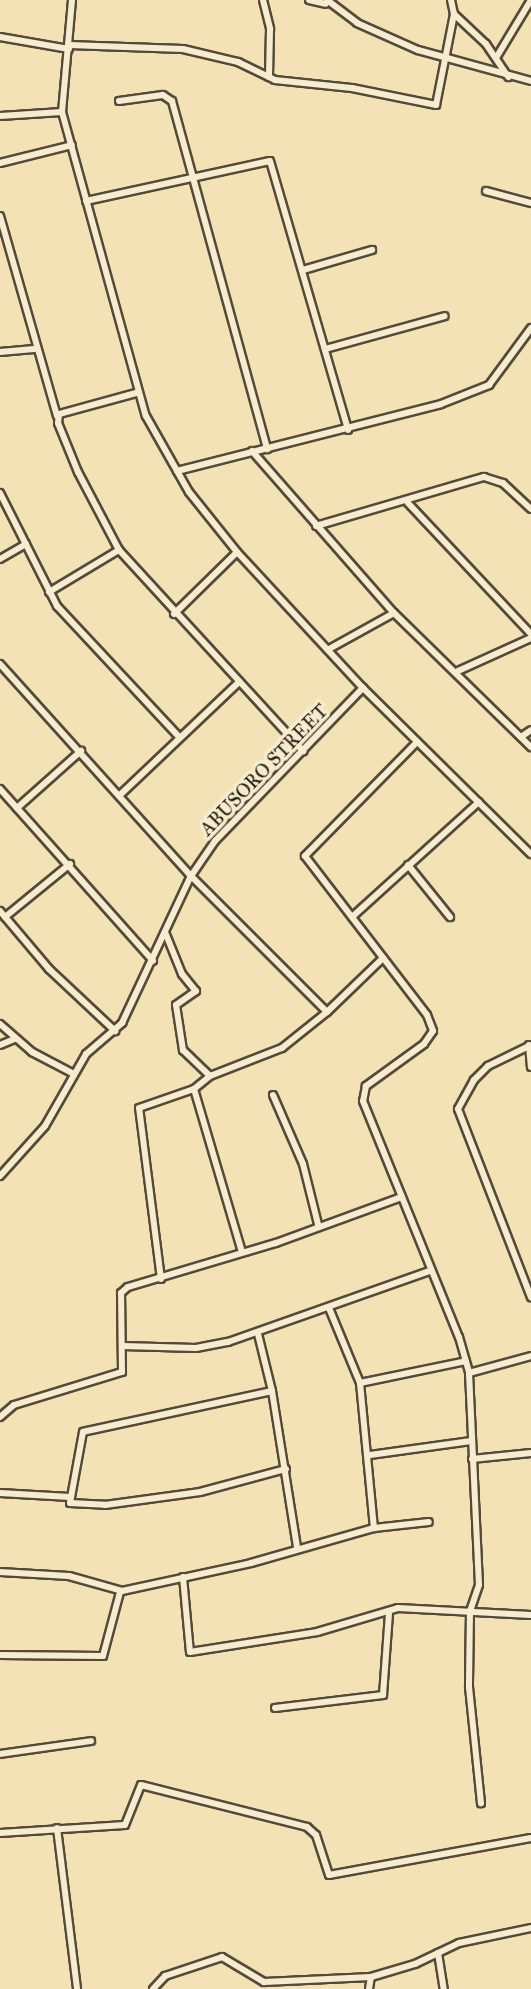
<!DOCTYPE html>
<html>
<head>
<meta charset="utf-8">
<style>
	body { margin:0 }
	#map { position:relative; width:531px; height:1989px; overflow:hidden; background:#f2e2b5; font-family:"IM FELL Great Primer",serif }
	div>[style] { position:absolute }
	[style*='--x'] { left:calc(var(--x)*1px); top:calc(var(--y)*1px); width:calc(var(--w)*1px); rotate:calc(var(--a)*1deg) }
	.roads { filter:drop-shadow(2px 0 #554a38) drop-shadow(-2px 0 #554a38) drop-shadow(0 2px #554a38) drop-shadow(0 -2px #554a38) }
	.minor>* { height:6px; margin:-3px; padding:0 3px; transform-origin:3px; border-radius:3px; background:#f7eccf }
	span { translate:-50% -50%; white-space:nowrap; text-align:center; line-height:1.15; -webkit-text-stroke:7px #f7eccf; paint-order:stroke }
	.street-label { font-size:19px; color:#21170e }
</style>
</head>
<body>
<div id="map">
	<div class="roads">
		<div class="minor">
			<i style="--x:72;--y:0;--w:112;--a:95.1"></i>
			<i style="--x:62;--y:112;--w:315;--a:74.6"></i>
			<i style="--x:146;--y:416;--w:87;--a:60.5"></i>
			<i style="--x:189;--y:492;--w:77;--a:51.3"></i>
			<i style="--x:237;--y:552;--w:185;--a:47.2"></i>
			<i style="--x:363;--y:688;--w:236;--a:44.7"></i>
			<i style="--x:263;--y:0;--w:30;--a:76"></i>
			<i style="--x:270;--y:29;--w:48;--a:91.2"></i>
			<i style="--x:309;--y:0;--w:17;--a:13"></i>
			<i style="--x:327;--y:0;--w:38;--a:37"></i>
			<i style="--x:357;--y:23;--w:67;--a:23.9"></i>
			<i style="--x:418;--y:50;--w:117;--a:15.3"></i>
			<i style="--x:451;--y:0;--w:14;--a:78"></i>
			<i style="--x:454;--y:14;--w:44;--a:43.2"></i>
			<i style="--x:486;--y:44;--w:40;--a:56"></i>
			<i style="--x:0;--y:37;--w:70;--a:9.9"></i>
			<i style="--x:69;--y:45;--w:114;--a:2"></i>
			<i style="--x:183;--y:49;--w:57;--a:13.3"></i>
			<i style="--x:238;--y:62;--w:41;--a:25.9"></i>
			<i style="--x:275;--y:80;--w:77;--a:5.9"></i>
			<i style="--x:352;--y:88;--w:86;--a:11.4"></i>
			<i style="--x:436;--y:105;--w:93;--a:-78.8"></i>
			<i style="--x:496;--y:58;--w:68;--a:-58.9"></i>
			<i style="--x:119;--y:101;--w:44;--a:-7.8"></i>
			<i style="--x:163;--y:95;--w:11;--a:34"></i>
			<i style="--x:172;--y:101;--w:361;--a:74.7"></i>
			<i style="--x:0;--y:116;--w:62;--a:-3.7"></i>
			<i style="--x:0;--y:163;--w:74;--a:-14"></i>
			<i style="--x:486;--y:191;--w:47;--a:14.9"></i>
			<i style="--x:86;--y:201;--w:188;--a:-12.3"></i>
			<i style="--x:270;--y:161;--w:280;--a:73.8"></i>
			<i style="--x:0;--y:216;--w:208;--a:74.1"></i>
			<i style="--x:303;--y:270;--w:72;--a:-16.2"></i>
			<i style="--x:325;--y:349;--w:124;--a:-15.4"></i>
			<i style="--x:0;--y:352;--w:37;--a:-5"></i>
			<i style="--x:136;--y:393;--w:80;--a:164.7"></i>
			<i style="--x:59;--y:414;--w:9;--a:96"></i>
			<i style="--x:58;--y:423;--w:53;--a:67.8"></i>
			<i style="--x:78;--y:472;--w:88;--a:62.3"></i>
			<i style="--x:119;--y:550;--w:273;--a:47.5"></i>
			<i style="--x:252;--y:451;--w:215;--a:48.8"></i>
			<i style="--x:394;--y:613;--w:192;--a:44.4"></i>
			<i style="--x:177;--y:471;--w:272;--a:-14.2"></i>
			<i style="--x:441;--y:404;--w:52;--a:-21.6"></i>
			<i style="--x:489;--y:385;--w:71;--a:-53.6"></i>
			<i style="--x:0;--y:493;--w:127;--a:63.2"></i>
			<i style="--x:57;--y:606;--w:179;--a:47"></i>
			<i style="--x:408;--y:503;--w:180;--a:46.8"></i>
			<i style="--x:316;--y:526;--w:175;--a:-16.3"></i>
			<i style="--x:484;--y:477;--w:20;--a:18"></i>
			<i style="--x:503;--y:483;--w:38;--a:43"></i>
			<i style="--x:0;--y:559;--w:30;--a:-30"></i>
			<i style="--x:49;--y:592;--w:82;--a:-31"></i>
			<i style="--x:174;--y:614;--w:88;--a:-44.5"></i>
			<i style="--x:329;--y:649;--w:74;--a:-29"></i>
			<i style="--x:0;--y:664;--w:285;--a:48"></i>
			<i style="--x:191;--y:876;--w:192;--a:45"></i>
			<i style="--x:458;--y:671;--w:80;--a:-24.3"></i>
			<i style="--x:521;--y:737;--w:12;--a:-35"></i>
			<i style="--x:417;--y:742;--w:160;--a:134.5"></i>
			<i style="--x:305;--y:856;--w:200;--a:52.5"></i>
			<i style="--x:427;--y:1015;--w:17;--a:69"></i>
			<i style="--x:433;--y:1031;--w:16;--a:125"></i>
			<i style="--x:424;--y:1044;--w:72;--a:144.1"></i>
			<i style="--x:366;--y:1086;--w:15;--a:101"></i>
			<i style="--x:363;--y:1101;--w:255;--a:67.9"></i>
			<i style="--x:459;--y:1337;--w:37;--a:74"></i>
			<i style="--x:469;--y:1373;--w:212;--a:87.3"></i>
			<i style="--x:479;--y:1585;--w:28;--a:109"></i>
			<i style="--x:470;--y:1611;--w:76;--a:90.8"></i>
			<i style="--x:469;--y:1687;--w:117;--a:84.1"></i>
			<i style="--x:0;--y:789;--w:230;--a:48.3"></i>
			<i style="--x:121;--y:794;--w:163;--a:-43.5"></i>
			<i style="--x:17;--y:808;--w:86;--a:-41.7"></i>
			<i style="--x:408;--y:865;--w:67;--a:51.1"></i>
			<i style="--x:0;--y:911;--w:76;--a:49.8"></i>
			<i style="--x:49;--y:969;--w:91;--a:43.2"></i>
			<i style="--x:5;--y:917;--w:84;--a:-39.2"></i>
			<i style="--x:352;--y:917;--w:171;--a:-42.2"></i>
			<i style="--x:165;--y:932;--w:45;--a:68"></i>
			<i style="--x:182;--y:974;--w:22;--a:51"></i>
			<i style="--x:196;--y:991;--w:24;--a:145"></i>
			<i style="--x:176;--y:1005;--w:46;--a:81.2"></i>
			<i style="--x:183;--y:1050;--w:37;--a:44"></i>
			<i style="--x:0;--y:1024;--w:43;--a:41.2"></i>
			<i style="--x:32;--y:1052;--w:45;--a:27.7"></i>
			<i style="--x:0;--y:1045;--w:15;--a:-23"></i>
			<i style="--x:529;--y:1045;--w:22;--a:85"></i>
			<i style="--x:529;--y:1046;--w:46;--a:154"></i>
			<i style="--x:488;--y:1066;--w:20;--a:135"></i>
			<i style="--x:474;--y:1080;--w:33;--a:119"></i>
			<i style="--x:458;--y:1109;--w:202;--a:68.8"></i>
			<i style="--x:194;--y:1089;--w:170;--a:73.6"></i>
			<i style="--x:273;--y:1095;--w:75;--a:66.5"></i>
			<i style="--x:303;--y:1164;--w:62;--a:76"></i>
			<i style="--x:0;--y:1176;--w:67;--a:-48"></i>
			<i style="--x:45;--y:1126;--w:83;--a:-60.3"></i>
			<i style="--x:86;--y:1054;--w:48;--a:-40.7"></i>
			<i style="--x:122;--y:1023;--w:162;--a:-64.9"></i>
			<i style="--x:191;--y:876;--w:42;--a:-55.6"></i>
			<i style="--x:215;--y:841;--w:213;--a:-46"></i>
			<i style="--x:161;--y:1279;--w:172;--a:-97.3"></i>
			<i style="--x:139;--y:1108;--w:58;--a:-19.1"></i>
			<i style="--x:194;--y:1089;--w:21;--a:-39"></i>
			<i style="--x:210;--y:1076;--w:77;--a:-21.3"></i>
			<i style="--x:282;--y:1048;--w:58;--a:-38.7"></i>
			<i style="--x:327;--y:1012;--w:78;--a:-44"></i>
			<i style="--x:329;--y:1308;--w:81;--a:67.5"></i>
			<i style="--x:360;--y:1383;--w:146;--a:84.5"></i>
			<i style="--x:258;--y:1334;--w:59;--a:76.2"></i>
			<i style="--x:272;--y:1391;--w:158;--a:80.9"></i>
			<i style="--x:122;--y:1346;--w:74;--a:1.5"></i>
			<i style="--x:196;--y:1348;--w:33;--a:-11"></i>
			<i style="--x:228;--y:1342;--w:214;--a:-19.4"></i>
			<i style="--x:469;--y:1373;--w:64;--a:-15.3"></i>
			<i style="--x:360;--y:1383;--w:108;--a:-11.7"></i>
			<i style="--x:272;--y:1391;--w:193;--a:167.8"></i>
			<i style="--x:83;--y:1432;--w:72;--a:100.4"></i>
			<i style="--x:70;--y:1503;--w:35;--a:3"></i>
			<i style="--x:105;--y:1505;--w:96;--a:-7.8"></i>
			<i style="--x:200;--y:1492;--w:89;--a:-15"></i>
			<i style="--x:0;--y:1417;--w:18;--a:-41"></i>
			<i style="--x:14;--y:1405;--w:113;--a:-17"></i>
			<i style="--x:122;--y:1372;--w:79;--a:-90.7"></i>
			<i style="--x:121;--y:1293;--w:9;--a:-41"></i>
			<i style="--x:128;--y:1287;--w:154;--a:-16.6"></i>
			<i style="--x:276;--y:1243;--w:134;--a:-20.1"></i>
			<i style="--x:370;--y:1455;--w:102;--a:-7.9"></i>
			<i style="--x:472;--y:1459;--w:59;--a:-5.8"></i>
			<i style="--x:0;--y:1493;--w:70;--a:3.3"></i>
			<i style="--x:0;--y:1572;--w:69;--a:3.3"></i>
			<i style="--x:69;--y:1576;--w:55;--a:15.8"></i>
			<i style="--x:122;--y:1591;--w:132;--a:-12.2"></i>
			<i style="--x:251;--y:1563;--w:128;--a:-15.9"></i>
			<i style="--x:374;--y:1528;--w:55;--a:-6.2"></i>
			<i style="--x:183;--y:1577;--w:75;--a:84.7"></i>
			<i style="--x:190;--y:1652;--w:129;--a:-8.9"></i>
			<i style="--x:317;--y:1632;--w:84;--a:-16.5"></i>
			<i style="--x:398;--y:1608;--w:133;--a:3"></i>
			<i style="--x:0;--y:1655;--w:103;--a:0.6"></i>
			<i style="--x:103;--y:1656;--w:66;--a:-75.1"></i>
			<i style="--x:275;--y:1708;--w:109;--a:-6.9"></i>
			<i style="--x:383;--y:1695;--w:81;--a:-85.8"></i>
			<i style="--x:0;--y:1754;--w:92;--a:-8.1"></i>
			<i style="--x:57;--y:1828;--w:162;--a:82.9"></i>
			<i style="--x:0;--y:1833;--w:125;--a:-3.7"></i>
			<i style="--x:125;--y:1825;--w:43;--a:-68.2"></i>
			<i style="--x:141;--y:1785;--w:171;--a:14.2"></i>
			<i style="--x:307;--y:1827;--w:12;--a:42"></i>
			<i style="--x:316;--y:1835;--w:42;--a:72"></i>
			<i style="--x:329;--y:1875;--w:205;--a:-10.4"></i>
			<i style="--x:438;--y:1953;--w:36;--a:81"></i>
			<i style="--x:153;--y:1989;--w:18;--a:-47"></i>
			<i style="--x:165;--y:1976;--w:60;--a:-18.4"></i>
			<i style="--x:222;--y:1957;--w:49;--a:30.8"></i>
			<i style="--x:264;--y:1982;--w:107;--a:-2.7"></i>
			<i style="--x:371;--y:1977;--w:46;--a:-16.5"></i>
			<i style="--x:415;--y:1964;--w:49;--a:-25.5"></i>
			<i style="--x:459;--y:1943;--w:74;--a:-11.8"></i>
			<i style="--x:369;--y:1989;--w:12;--a:-81"></i>
		</div>
	</div>
	<div class="street-label">
		<span style="left:264px;top:770px;rotate:-46deg">ABUSORO STREET</span>
	</div>
</div>
</body>
</html>
